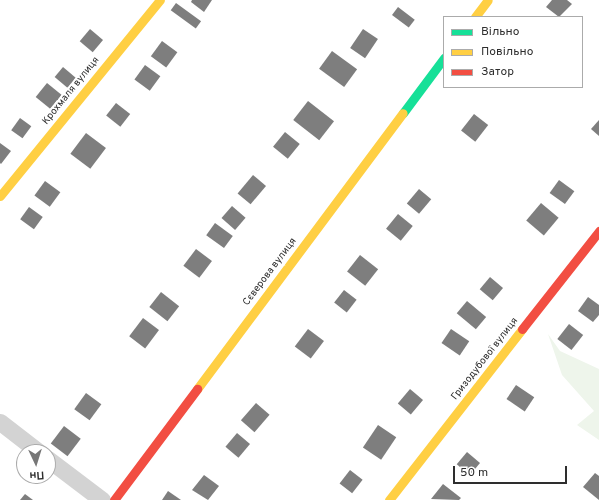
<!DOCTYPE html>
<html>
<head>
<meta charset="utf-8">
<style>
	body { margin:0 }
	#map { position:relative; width:599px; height:500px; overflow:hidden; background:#fff; font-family:Overpass,sans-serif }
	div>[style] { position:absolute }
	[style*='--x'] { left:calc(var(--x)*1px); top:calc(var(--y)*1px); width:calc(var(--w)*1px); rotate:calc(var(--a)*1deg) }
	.green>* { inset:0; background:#eef5eb }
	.building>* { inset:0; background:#7e7e7e; transform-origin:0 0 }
	.street>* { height:17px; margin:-8.5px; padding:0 8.5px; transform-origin:8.5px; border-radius:8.5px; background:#d3d3d3 }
	.fast>* { height:9px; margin:-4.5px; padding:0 4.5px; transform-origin:4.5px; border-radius:4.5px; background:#16e098 }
	.slow>* { height:9px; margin:-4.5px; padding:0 4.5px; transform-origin:4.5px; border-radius:4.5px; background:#ffcf43 }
	.jam>* { height:9px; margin:-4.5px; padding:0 4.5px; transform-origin:4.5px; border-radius:4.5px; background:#f24e42 }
	span { translate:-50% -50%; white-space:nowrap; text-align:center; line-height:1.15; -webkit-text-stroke:4px #fff; paint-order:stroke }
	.street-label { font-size:10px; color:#2e2e2e }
	.legend { position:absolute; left:443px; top:16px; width:140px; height:72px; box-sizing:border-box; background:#fff; border:1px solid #ababab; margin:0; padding:5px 7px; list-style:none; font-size:12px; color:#2e2e2e }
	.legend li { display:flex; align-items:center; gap:8px; height:20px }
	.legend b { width:20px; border:1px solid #ababab }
	.north { position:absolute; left:16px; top:444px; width:40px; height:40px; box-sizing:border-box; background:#fff; border:1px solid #ababab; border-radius:50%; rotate:176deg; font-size:11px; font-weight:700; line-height:16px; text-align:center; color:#2e2e2e }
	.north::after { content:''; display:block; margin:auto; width:14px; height:18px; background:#777; clip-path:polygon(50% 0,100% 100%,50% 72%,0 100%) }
	.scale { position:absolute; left:453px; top:466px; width:114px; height:18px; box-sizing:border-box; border:2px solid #2e2e2e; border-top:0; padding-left:5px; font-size:12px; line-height:14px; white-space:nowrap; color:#2e2e2e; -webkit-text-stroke:3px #fff; paint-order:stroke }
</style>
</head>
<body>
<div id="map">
	<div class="green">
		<i style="clip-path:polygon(548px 334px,560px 351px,599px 369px,599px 440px,577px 425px,594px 411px,562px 375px)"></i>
	</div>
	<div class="building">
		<i style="clip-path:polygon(192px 0,212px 0,204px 12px,191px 2px)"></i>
		<i style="clip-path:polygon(552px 0,567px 0,572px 4px,559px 17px,546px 7px)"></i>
		<i style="left:176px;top:3px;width:31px;height:9px;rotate:36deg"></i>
		<i style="left:398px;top:7px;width:21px;height:10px;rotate:37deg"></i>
		<i style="left:90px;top:29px;width:17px;height:16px;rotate:40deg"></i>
		<i style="left:363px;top:29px;width:18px;height:23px;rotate:34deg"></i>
		<i style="left:162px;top:41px;width:19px;height:19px;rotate:36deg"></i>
		<i style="left:332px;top:51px;width:31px;height:22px;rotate:36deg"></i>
		<i style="left:145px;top:65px;width:19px;height:18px;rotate:36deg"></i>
		<i style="left:63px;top:67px;width:17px;height:13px;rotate:40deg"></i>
		<i style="left:47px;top:83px;width:19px;height:18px;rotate:39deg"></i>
		<i style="left:308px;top:101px;width:33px;height:24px;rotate:38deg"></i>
		<i style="left:116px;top:103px;width:18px;height:16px;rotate:38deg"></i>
		<i style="left:474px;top:114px;width:18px;height:21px;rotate:38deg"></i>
		<i style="left:20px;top:118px;width:14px;height:15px;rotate:36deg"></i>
		<i style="clip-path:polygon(599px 120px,599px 136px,591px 129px)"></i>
		<i style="left:285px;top:132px;width:19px;height:19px;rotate:39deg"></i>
		<i style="left:86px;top:133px;width:25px;height:26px;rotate:37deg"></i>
		<i style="clip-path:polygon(0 143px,11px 151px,1px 164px,0 163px)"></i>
		<i style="left:253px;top:175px;width:17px;height:24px;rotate:40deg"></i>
		<i style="left:559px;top:180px;width:19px;height:16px;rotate:36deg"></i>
		<i style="left:45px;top:181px;width:19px;height:18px;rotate:36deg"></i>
		<i style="left:419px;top:189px;width:16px;height:19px;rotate:40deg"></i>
		<i style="left:541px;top:203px;width:23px;height:23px;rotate:40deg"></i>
		<i style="left:232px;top:206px;width:18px;height:16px;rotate:41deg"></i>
		<i style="left:29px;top:207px;width:17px;height:15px;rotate:36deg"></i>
		<i style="left:398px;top:214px;width:19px;height:19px;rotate:39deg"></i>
		<i style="left:215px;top:223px;width:22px;height:15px;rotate:36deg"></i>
		<i style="left:196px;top:249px;width:20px;height:21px;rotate:37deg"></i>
		<i style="left:360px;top:255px;width:23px;height:21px;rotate:38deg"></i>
		<i style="left:490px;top:277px;width:17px;height:16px;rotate:40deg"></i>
		<i style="left:344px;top:290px;width:16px;height:16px;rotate:38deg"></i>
		<i style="left:161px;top:292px;width:23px;height:19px;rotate:38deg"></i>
		<i style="clip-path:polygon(588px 297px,599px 305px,599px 315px,593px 322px,578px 311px)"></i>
		<i style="left:467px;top:301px;width:25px;height:16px;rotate:40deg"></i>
		<i style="left:143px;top:318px;width:20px;height:23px;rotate:37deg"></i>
		<i style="left:569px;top:324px;width:18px;height:19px;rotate:38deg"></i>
		<i style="left:308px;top:329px;width:20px;height:22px;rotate:37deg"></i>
		<i style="left:451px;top:329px;width:22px;height:17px;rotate:34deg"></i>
		<i style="left:516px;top:385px;width:22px;height:17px;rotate:34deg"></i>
		<i style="left:410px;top:389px;width:17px;height:19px;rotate:40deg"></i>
		<i style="left:86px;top:393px;width:19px;height:20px;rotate:36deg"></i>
		<i style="left:256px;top:403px;width:18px;height:23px;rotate:41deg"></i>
		<i style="left:378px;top:425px;width:22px;height:27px;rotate:34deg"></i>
		<i style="left:64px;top:426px;width:21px;height:22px;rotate:37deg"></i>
		<i style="left:237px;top:433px;width:17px;height:18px;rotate:40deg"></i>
		<i style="left:467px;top:452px;width:17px;height:16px;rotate:40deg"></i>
		<i style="left:350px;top:470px;width:16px;height:17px;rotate:38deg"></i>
		<i style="clip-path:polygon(595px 473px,599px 476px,599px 500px,583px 487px)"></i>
		<i style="clip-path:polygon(204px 475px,219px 486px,208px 500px,192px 490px)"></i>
		<i style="clip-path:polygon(443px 484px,461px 498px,459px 500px,431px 499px)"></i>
		<i style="clip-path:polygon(168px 491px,181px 500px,162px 500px)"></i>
		<i style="clip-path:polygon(25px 494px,33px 500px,20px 500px)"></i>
	</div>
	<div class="street">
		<i style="--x:0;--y:422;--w:49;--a:37.6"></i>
		<i style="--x:48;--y:459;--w:68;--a:37.2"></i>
	</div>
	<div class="fast">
		<i style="--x:403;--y:113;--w:69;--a:-53.3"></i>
	</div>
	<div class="slow">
		<i style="--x:475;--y:17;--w:21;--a:-53"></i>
		<i style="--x:0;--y:196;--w:253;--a:-50.8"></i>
		<i style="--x:197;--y:389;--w:344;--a:-53.3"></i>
		<i style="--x:389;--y:500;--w:217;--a:-52.1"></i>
	</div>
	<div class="jam">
		<i style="--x:522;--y:329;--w:125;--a:-51.8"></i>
		<i style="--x:114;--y:500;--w:139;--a:-53.2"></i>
	</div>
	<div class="street-label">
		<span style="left:71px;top:91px;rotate:-51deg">Крохмаля вулиця</span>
		<span style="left:270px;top:272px;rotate:-53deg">Сєверова вулиця</span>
		<span style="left:485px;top:359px;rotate:-52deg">Гризодубової вулиця</span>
	</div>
	<ul class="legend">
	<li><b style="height:5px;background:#16e098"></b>Вільно</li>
	<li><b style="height:5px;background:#ffcf43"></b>Повільно</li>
	<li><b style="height:5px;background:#f24e42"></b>Затор</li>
	</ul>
	<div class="north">Пн</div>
	<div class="scale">50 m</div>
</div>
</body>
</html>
